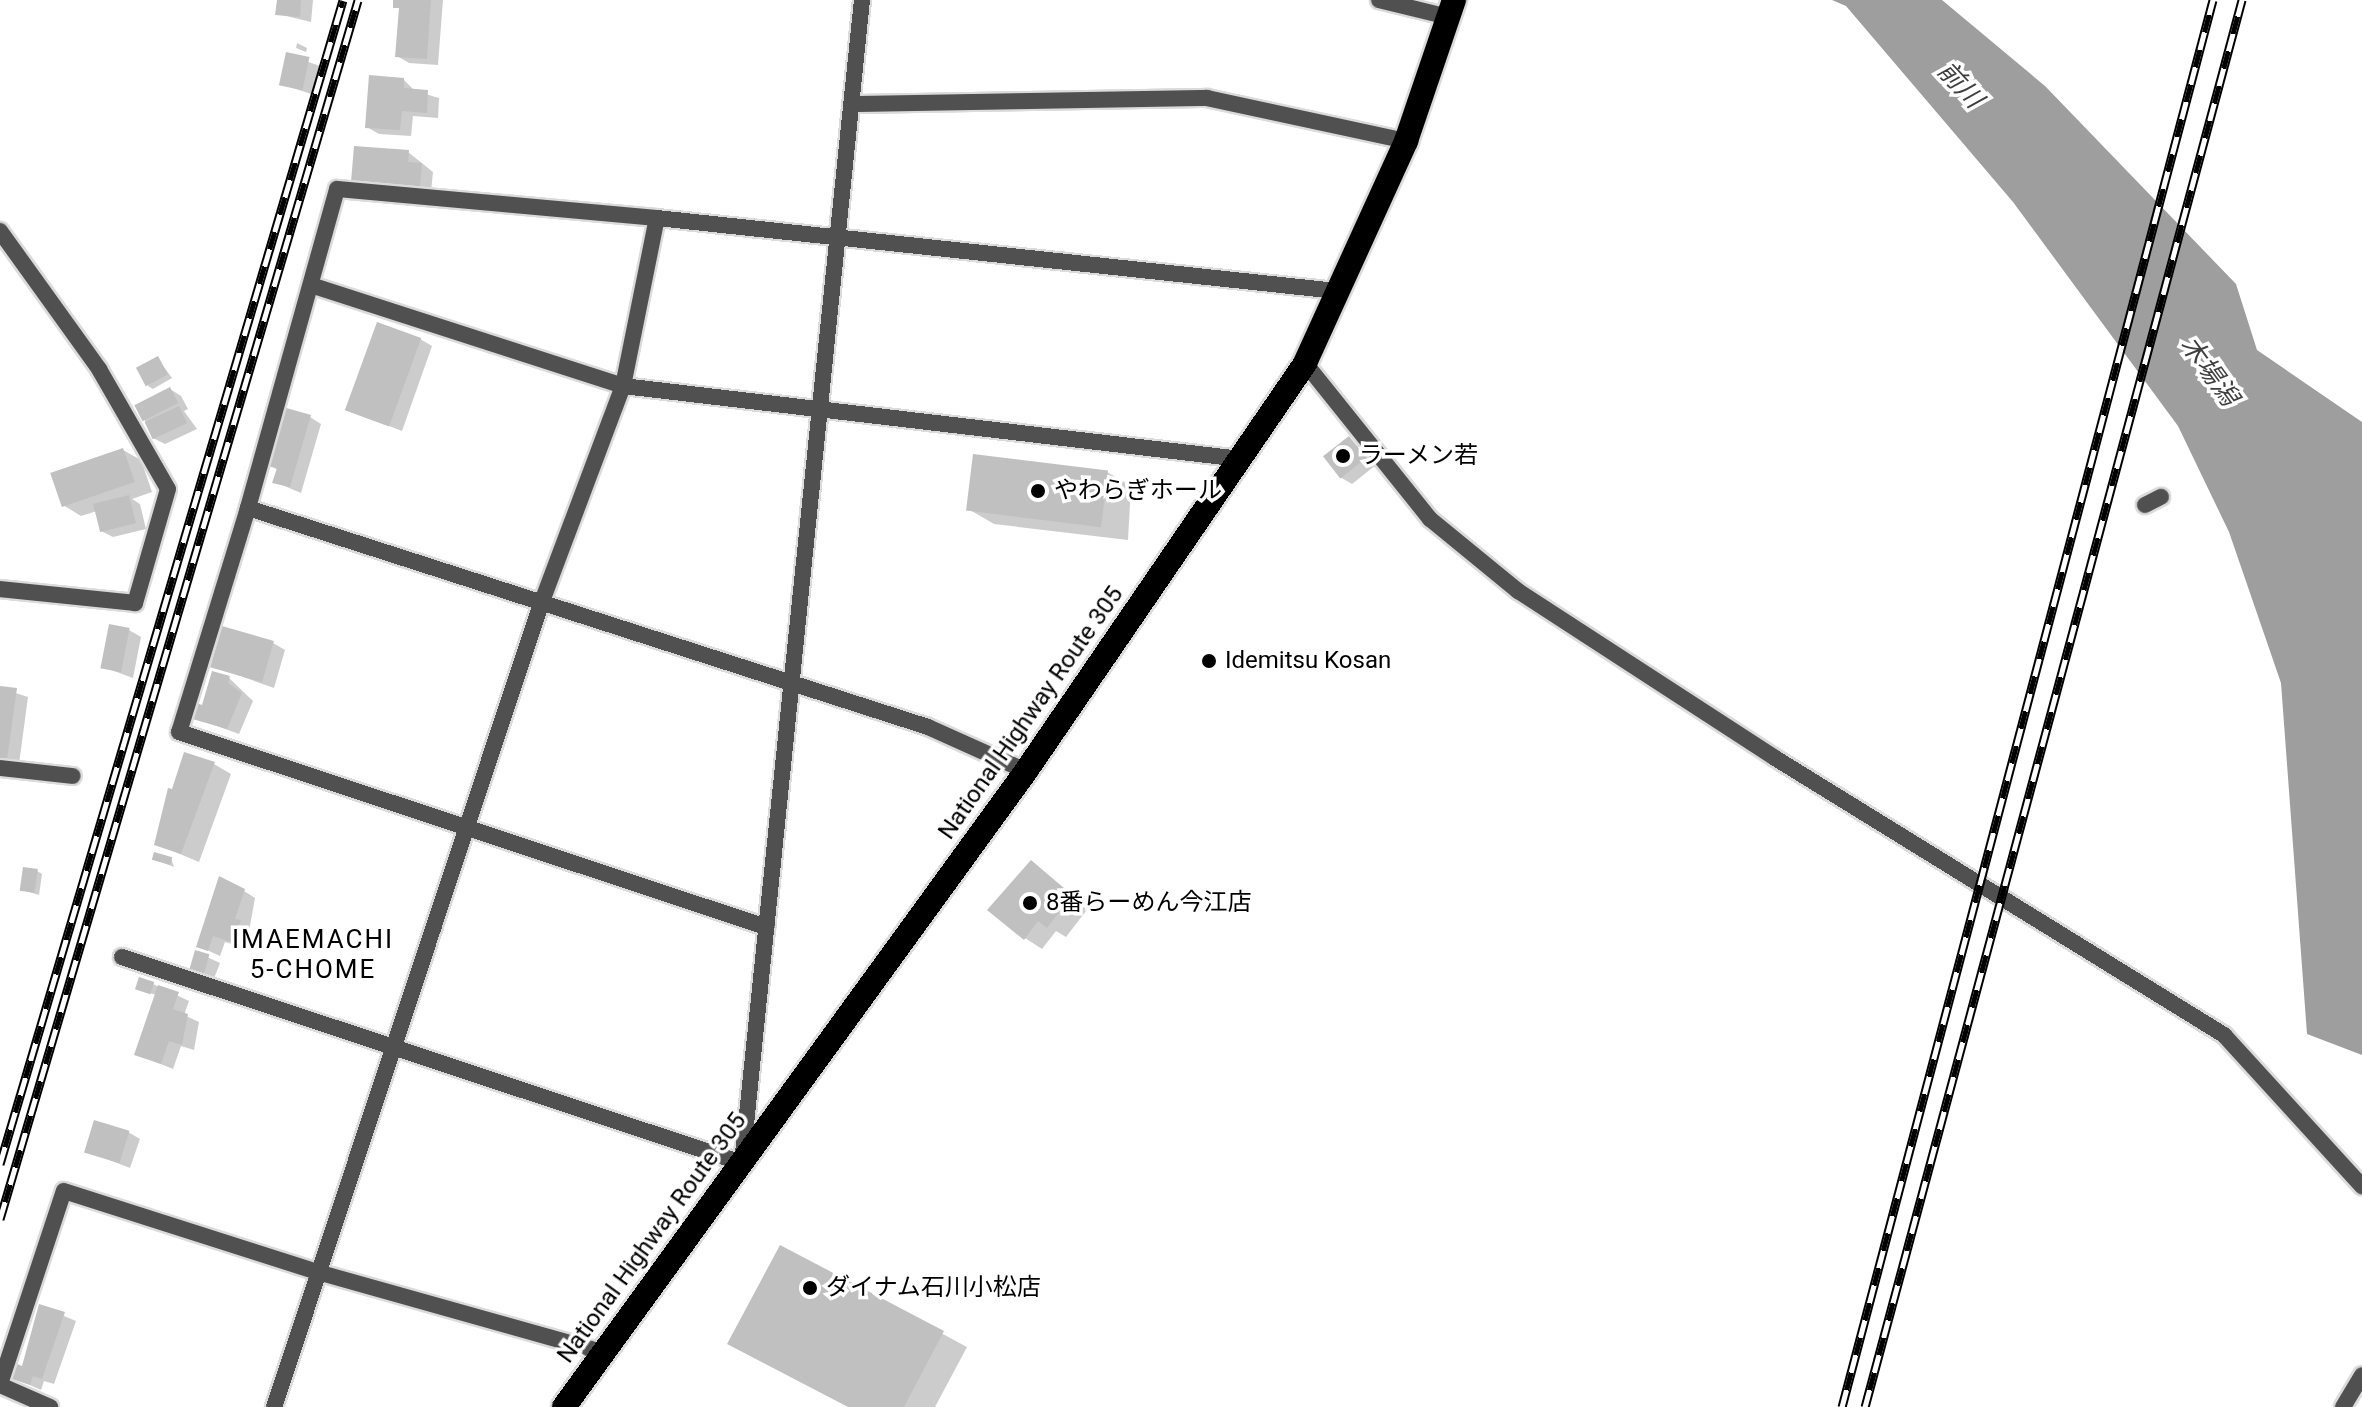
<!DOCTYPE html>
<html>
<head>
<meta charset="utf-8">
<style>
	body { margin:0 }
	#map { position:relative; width:2362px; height:1407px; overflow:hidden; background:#fff; font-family:Roboto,"Noto Sans JP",sans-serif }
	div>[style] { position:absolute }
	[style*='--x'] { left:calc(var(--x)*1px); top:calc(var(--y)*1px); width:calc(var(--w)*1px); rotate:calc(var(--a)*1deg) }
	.water>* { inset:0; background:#9e9e9e }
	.shadow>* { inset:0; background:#0003 }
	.building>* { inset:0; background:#c0c0c0; transform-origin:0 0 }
	.roads { filter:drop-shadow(2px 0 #dbdbdb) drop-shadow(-2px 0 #dbdbdb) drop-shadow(0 2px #dbdbdb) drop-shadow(0 -2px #dbdbdb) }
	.street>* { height:16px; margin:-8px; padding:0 8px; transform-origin:8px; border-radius:8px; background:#505050 }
	.highway>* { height:24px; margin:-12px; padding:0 12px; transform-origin:12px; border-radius:12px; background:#000 }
	.rail>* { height:9px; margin-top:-4.5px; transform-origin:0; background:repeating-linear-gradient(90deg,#fff 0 18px,#000 0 36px); box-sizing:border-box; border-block:2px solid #000 }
	.dots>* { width:22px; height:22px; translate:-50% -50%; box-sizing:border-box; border:4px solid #fff; border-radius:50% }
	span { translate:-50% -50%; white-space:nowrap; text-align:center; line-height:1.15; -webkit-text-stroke:7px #fff; paint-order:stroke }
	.poi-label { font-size:24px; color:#000 }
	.left { translate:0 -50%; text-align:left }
	.street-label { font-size:24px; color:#000 }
	.water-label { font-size:26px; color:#3f3f3f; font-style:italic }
	.neighbourhood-label { font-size:26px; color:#000; letter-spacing:2px }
</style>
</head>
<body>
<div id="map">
	<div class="water">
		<i style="clip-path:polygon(1832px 0,1942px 0,2045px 86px,2236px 284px,2257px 350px,2362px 422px,2362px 1055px,2307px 1034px,2281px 683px,2229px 532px,2178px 426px,2013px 202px,1846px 6px)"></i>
	</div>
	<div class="shadow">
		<i style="clip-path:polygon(279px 0,313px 0,311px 22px,278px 14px)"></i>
		<i style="clip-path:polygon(395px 0,443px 0,438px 65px,409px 63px,397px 56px,401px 10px)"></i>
		<i style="clip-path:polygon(297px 43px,307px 48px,306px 52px,296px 48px)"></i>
		<i style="clip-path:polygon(288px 55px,320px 66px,314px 95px,281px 84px)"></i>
		<i style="clip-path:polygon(404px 80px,415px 91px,439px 98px,438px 118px,413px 116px,411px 136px,379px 134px,367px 127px)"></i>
		<i style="clip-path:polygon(408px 152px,433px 172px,431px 192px,365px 187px,353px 181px)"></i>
		<i style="clip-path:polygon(420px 339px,432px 346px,402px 431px,348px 410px)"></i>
		<i style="clip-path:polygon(158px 359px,172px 378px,153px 389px,148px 386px)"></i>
		<i style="clip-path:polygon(170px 389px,181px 396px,188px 409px,184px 411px,197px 429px,165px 444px,153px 438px,144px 419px)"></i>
		<i style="clip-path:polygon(310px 417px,321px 424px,301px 493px,275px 482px,278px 470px,269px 465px)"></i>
		<i style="clip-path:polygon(1349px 438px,1376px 465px,1352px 484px,1340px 477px)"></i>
		<i style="clip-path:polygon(123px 450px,141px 460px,152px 492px,132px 499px,140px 504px,146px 529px,113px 537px,101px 531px,97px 511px,81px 516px,63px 505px)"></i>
		<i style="clip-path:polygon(1107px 472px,1131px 486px,1128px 540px,994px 524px,970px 510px)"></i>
		<i style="clip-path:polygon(129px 630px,141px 637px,133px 678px,103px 667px)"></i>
		<i style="clip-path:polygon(273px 643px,285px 650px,274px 688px,212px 666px)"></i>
		<i style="clip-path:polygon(228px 677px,253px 701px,239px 734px,192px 717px)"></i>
		<i style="clip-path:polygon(0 688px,28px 697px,19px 764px,0 761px)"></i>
		<i style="clip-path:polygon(214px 764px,231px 774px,199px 862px,156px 844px,173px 792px)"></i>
		<i style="clip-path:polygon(171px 858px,174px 867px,154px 859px)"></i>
		<i style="clip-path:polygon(1031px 863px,1089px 907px,1066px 937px,1056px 931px,1042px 949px,1025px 938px)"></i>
		<i style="clip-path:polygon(37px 871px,42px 874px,39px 895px,22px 890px)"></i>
		<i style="clip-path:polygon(244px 891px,255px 898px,246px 948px,225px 942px,220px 956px,198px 946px)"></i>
		<i style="clip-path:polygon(196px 952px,220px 963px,213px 981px,201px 977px)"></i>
		<i style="clip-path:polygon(153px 984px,189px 1001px,184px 1015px,199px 1022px,194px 1050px,181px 1046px,173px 1069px,136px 1054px,156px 995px,143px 991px)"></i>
		<i style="clip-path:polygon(128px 1132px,140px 1139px,130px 1168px,86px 1151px)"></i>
		<i style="clip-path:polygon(781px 1247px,967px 1347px,935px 1407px,850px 1407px)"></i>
		<i style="clip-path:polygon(40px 1306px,76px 1321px,54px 1384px,44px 1381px,41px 1390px,14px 1378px,23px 1369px)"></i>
	</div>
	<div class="building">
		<i style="clip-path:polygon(277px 0,301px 0,300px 17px,275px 15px)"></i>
		<i style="clip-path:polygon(393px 0,431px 0,427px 59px,395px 57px,399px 8px,393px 8px)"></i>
		<i style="left:286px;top:52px;width:24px;height:34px;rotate:12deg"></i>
		<i style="clip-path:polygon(369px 75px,404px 78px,404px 88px,428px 90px,427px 113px,402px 111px,400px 130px,365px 128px)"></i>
		<i style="clip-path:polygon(354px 146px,409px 150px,408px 162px,422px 163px,420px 187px,351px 182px)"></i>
		<i style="left:377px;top:322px;width:47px;height:94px;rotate:20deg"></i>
		<i style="left:158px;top:356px;width:21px;height:25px;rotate:62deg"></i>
		<i style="left:170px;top:387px;width:18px;height:40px;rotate:63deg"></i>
		<i style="left:179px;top:406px;width:19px;height:38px;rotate:65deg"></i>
		<i style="clip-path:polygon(283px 407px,311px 415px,290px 487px,272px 483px,277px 468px,266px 466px)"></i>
		<i style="left:1349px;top:436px;width:28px;height:33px;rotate:52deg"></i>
		<i style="left:123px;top:448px;width:36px;height:77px;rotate:71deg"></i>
		<i style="left:973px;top:454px;width:136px;height:57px;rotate:7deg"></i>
		<i style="left:129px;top:495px;width:29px;height:37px;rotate:76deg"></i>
		<i style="left:109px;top:624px;width:21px;height:45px;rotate:11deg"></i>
		<i style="left:222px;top:626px;width:54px;height:43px;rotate:16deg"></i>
		<i style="clip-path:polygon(212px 671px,230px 676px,228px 683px,242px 693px,227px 729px,189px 718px,194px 702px,202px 705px)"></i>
		<i style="clip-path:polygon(0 686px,17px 688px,7px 759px,0 758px)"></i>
		<i style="clip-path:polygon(184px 752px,215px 762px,181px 854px,154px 845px,168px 788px,172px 789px)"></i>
		<i style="left:154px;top:852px;width:19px;height:8px;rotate:16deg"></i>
		<i style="clip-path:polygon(1031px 860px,1072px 895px,1047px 928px,1038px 921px,1024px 940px,987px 910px)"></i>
		<i style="left:23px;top:867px;width:15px;height:24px;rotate:8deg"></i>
		<i style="clip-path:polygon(219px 876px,245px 889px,235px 919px,241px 920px,234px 943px,213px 936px,208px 951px,196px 947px)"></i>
		<i style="left:195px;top:950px;width:15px;height:22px;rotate:16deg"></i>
		<i style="left:139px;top:977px;width:16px;height:13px;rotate:18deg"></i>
		<i style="clip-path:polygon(158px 985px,179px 992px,173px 1009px,188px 1014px,182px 1045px,169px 1041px,161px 1064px,134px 1055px)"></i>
		<i style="left:94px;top:1120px;width:37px;height:34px;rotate:17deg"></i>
		<i style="clip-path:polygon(780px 1245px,944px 1331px,904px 1407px,848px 1407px,727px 1344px)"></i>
		<i style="clip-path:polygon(39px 1304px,65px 1312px,42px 1379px,33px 1376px,30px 1385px,12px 1379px,17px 1364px,22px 1366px)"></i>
	</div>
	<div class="roads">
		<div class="street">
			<i style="--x:1379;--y:0;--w:72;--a:13.7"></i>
			<i style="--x:852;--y:104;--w:355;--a:-1"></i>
			<i style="--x:1207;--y:98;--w:204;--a:12.2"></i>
			<i style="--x:657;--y:218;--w:321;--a:-174.8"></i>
			<i style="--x:337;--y:189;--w:331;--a:105.6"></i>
			<i style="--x:248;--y:508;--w:234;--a:107.1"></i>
			<i style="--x:179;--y:732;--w:619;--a:18.38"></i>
			<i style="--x:0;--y:231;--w:170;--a:54.3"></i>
			<i style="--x:99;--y:369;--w:138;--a:60.1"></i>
			<i style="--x:168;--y:489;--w:119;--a:106.1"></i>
			<i style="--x:135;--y:603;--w:136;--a:-174.1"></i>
			<i style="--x:311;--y:285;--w:328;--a:17.9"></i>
			<i style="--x:623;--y:386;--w:622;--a:6.74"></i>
			<i style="--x:1305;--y:363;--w:200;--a:51.3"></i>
			<i style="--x:1430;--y:519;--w:114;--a:39.3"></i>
			<i style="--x:1518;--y:591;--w:306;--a:33"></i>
			<i style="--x:1775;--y:758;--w:528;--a:31.67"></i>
			<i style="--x:2224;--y:1035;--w:205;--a:47.6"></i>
			<i style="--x:2145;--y:505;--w:18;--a:-27"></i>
			<i style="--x:248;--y:508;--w:714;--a:17.85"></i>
			<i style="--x:928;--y:727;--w:107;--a:24.2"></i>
			<i style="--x:0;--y:768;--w:73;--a:6.3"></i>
			<i style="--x:122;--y:957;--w:653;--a:18.38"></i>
			<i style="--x:742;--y:1163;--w:1169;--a:-84.11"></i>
			<i style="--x:0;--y:1384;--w:203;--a:-71.7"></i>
			<i style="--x:64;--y:1191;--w:270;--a:17.7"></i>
			<i style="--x:321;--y:1273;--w:295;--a:15.7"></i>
			<i style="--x:0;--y:1385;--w:55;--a:23.7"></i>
			<i style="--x:274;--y:1407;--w:846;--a:-71.61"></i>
			<i style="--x:541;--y:604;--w:233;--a:-69.4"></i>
			<i style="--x:623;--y:386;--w:171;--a:-78.6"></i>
			<i style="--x:657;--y:218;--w:684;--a:6.13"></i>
			<i style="--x:2343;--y:1407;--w:37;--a:-59"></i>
		</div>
		<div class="highway">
			<i style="--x:564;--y:1407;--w:786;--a:-54"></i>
			<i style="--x:1026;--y:771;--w:494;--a:-55.6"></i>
			<i style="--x:1305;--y:363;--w:244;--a:-65.5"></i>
			<i style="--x:1406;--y:141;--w:149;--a:-71.2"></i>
		</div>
	</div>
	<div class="rail">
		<i style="--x:0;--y:1164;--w:1213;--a:-73.58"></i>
		<i style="--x:0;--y:1219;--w:1270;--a:-73.63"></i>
		<i style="--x:1842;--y:1407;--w:1455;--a:-75.23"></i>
		<i style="--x:1865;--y:1407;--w:1457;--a:-75"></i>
	</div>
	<div class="dots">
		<i style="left:1343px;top:456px;background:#000"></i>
		<i style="left:1038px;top:491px;background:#000"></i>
		<i style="left:1209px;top:661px;background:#000"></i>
		<i style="left:1030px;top:903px;background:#000"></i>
		<i style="left:810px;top:1288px;background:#000"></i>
	</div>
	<div class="poi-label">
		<span class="left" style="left:1359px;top:456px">ラーメン若</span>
		<span class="left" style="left:1054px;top:491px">やわらぎホール</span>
		<span class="left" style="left:1225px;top:661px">Idemitsu Kosan</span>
		<span class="left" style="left:1046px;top:903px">8番らーめん今江店</span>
		<span class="left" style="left:826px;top:1288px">ダイナム石川小松店</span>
	</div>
	<div class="street-label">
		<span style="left:1031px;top:713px;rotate:-55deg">National Highway Route 305</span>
		<span style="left:652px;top:1238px;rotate:-54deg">National Highway Route 305</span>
	</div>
	<div class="water-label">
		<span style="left:1960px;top:85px;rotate:47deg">前川</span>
		<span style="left:2209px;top:371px;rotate:54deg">木場潟</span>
	</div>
	<div class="neighbourhood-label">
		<span style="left:313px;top:955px">IMAEMACHI<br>5-CHOME</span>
	</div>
</div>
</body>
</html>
